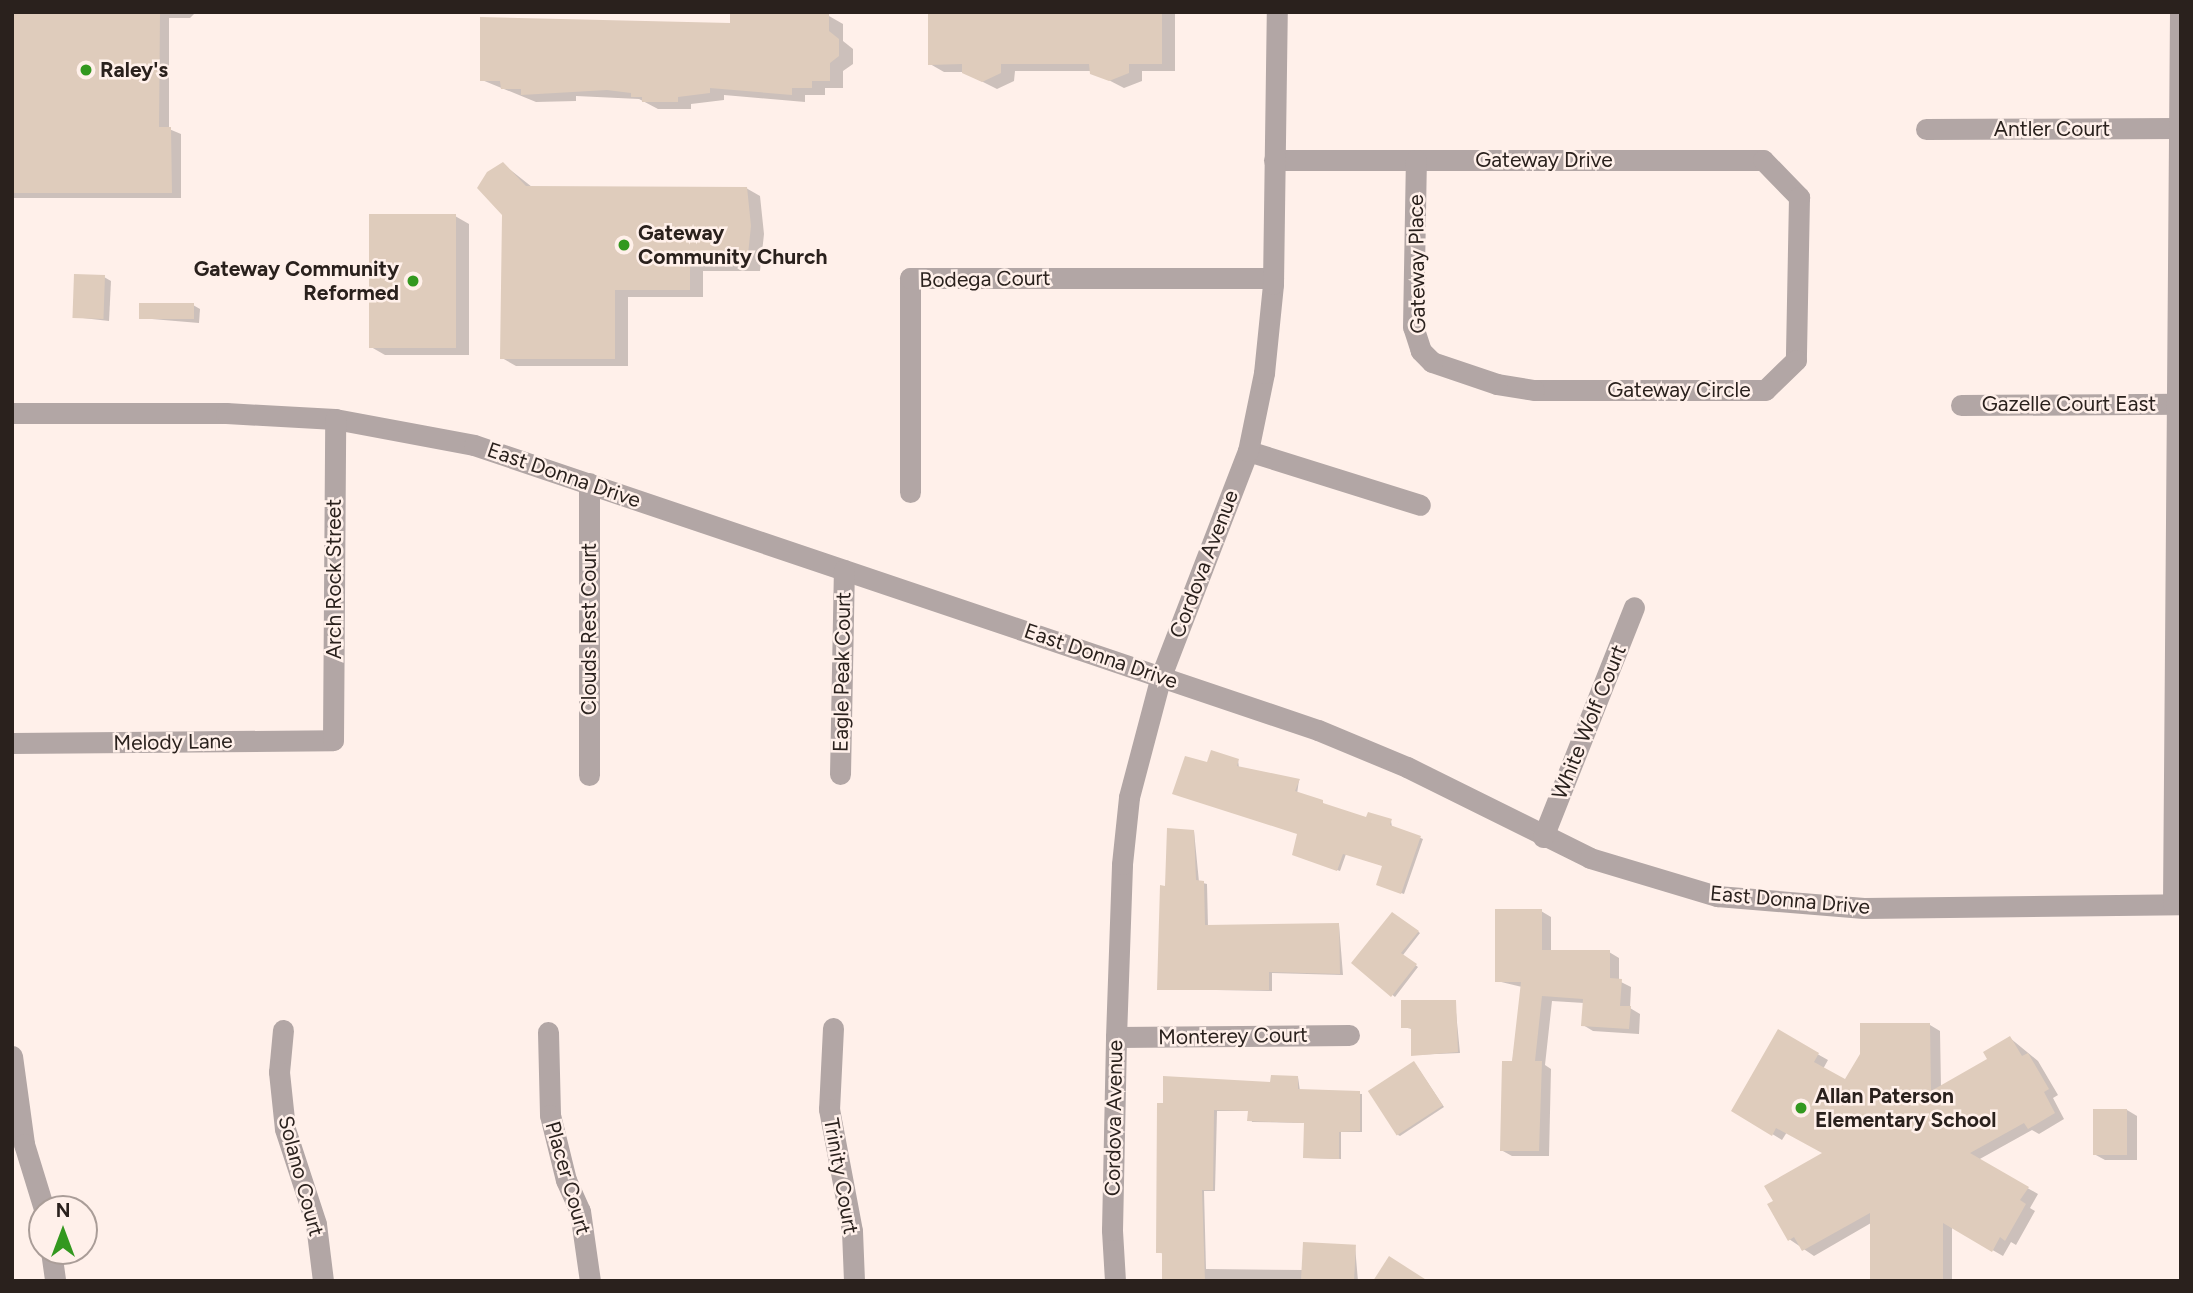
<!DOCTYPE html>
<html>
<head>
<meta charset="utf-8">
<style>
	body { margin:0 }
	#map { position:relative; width:2193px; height:1293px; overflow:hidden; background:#fff0ea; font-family:Figtree,sans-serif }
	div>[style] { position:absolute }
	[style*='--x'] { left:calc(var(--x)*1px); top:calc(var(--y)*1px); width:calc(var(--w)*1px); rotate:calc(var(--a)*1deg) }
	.shadow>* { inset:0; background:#0003 }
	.building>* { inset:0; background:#dfccbc; transform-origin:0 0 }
	.minor>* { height:21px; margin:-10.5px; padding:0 10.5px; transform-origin:10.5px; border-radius:10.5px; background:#b2a6a5 }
	.dots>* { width:19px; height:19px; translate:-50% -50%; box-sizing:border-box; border:4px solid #fff0ea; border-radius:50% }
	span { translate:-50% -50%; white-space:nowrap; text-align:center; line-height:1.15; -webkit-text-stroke:5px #fff0ea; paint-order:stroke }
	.poi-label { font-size:21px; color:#2a211d; font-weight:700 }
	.left { translate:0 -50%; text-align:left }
	.right { translate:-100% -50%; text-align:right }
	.street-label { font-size:21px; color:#2a211d }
	.frame { position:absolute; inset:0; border:14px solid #2a211d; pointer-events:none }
	.north { position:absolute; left:28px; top:1195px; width:70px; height:70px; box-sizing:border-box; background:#fff0ea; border:2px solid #aa9d98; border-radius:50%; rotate:0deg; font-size:19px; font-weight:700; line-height:28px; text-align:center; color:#2a211d }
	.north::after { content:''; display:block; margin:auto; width:24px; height:32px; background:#33981f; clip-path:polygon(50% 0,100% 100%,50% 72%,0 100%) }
</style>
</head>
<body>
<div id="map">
	<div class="shadow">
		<i style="clip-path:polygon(12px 12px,196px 12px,190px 18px,169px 18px,169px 129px,181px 134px,181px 198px,12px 198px)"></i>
		<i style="clip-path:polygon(930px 12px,1175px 12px,1175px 71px,1142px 71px,1142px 81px,1124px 88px,1091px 71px,1015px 71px,1014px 81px,997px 89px,963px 72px,944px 72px,930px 64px)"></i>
		<i style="clip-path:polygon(829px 16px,843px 24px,843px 41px,853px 49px,853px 64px,843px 71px,843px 88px,825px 88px,825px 95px,805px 95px,805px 102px,724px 95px,724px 100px,691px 104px,691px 109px,658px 109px,639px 99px,576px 96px,576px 101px,536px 102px,482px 80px,732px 24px)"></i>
		<i style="clip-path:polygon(503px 164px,532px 187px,746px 188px,760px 196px,764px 234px,760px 271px,703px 271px,703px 297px,628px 297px,628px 366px,516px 366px,502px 358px)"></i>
		<i style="clip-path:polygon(455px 216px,469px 224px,469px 355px,385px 355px,371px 347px)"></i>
		<i style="clip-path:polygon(104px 277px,111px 281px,109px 321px,74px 317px)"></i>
		<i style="clip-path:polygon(193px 305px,200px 309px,199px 323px,140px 318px)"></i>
		<i style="clip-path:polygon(1238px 760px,1239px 768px,1299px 780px,1297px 794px,1367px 820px,1391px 821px,1392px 827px,1423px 839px,1404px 894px,1381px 886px,1384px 866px,1346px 854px,1340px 871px,1296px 855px,1299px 834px,1208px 765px)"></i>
		<i style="clip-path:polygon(1194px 831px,1199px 882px,1207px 884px,1208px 927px,1339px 925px,1343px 975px,1272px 973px,1272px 991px,1159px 989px,1167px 887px)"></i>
		<i style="clip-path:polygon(1541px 911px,1551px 917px,1551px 952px,1609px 952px,1619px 958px,1619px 981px,1631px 987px,1630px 1008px,1640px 1014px,1639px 1034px,1593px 1031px,1583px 1025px,1584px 1003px,1552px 1001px,1545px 1065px,1551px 1069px,1549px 1156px,1512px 1156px,1501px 1150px,1522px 987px,1497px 981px)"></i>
		<i style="clip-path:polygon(1393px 914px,1420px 933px,1403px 955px,1418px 967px,1395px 997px,1353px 963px)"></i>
		<i style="clip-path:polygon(1455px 1002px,1460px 1053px,1413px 1055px,1412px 1029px,1403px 1027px)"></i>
		<i style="clip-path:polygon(1930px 1025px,1940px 1031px,1941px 1087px,1989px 1059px,2010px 1038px,2038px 1061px,2058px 1095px,2053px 1098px,2064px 1119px,2039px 1134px,2032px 1130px,1978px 1160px,2038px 1194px,2030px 1208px,2035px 1211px,2016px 1245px,2011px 1242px,2003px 1256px,1952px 1227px,1952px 1281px,1871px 1281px,1871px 1223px,1814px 1256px,1789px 1239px,1825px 1153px,1787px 1132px,1782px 1140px,1733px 1110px,1778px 1032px,1828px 1060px,1823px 1069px,1846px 1082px)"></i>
		<i style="clip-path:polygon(1416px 1065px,1444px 1107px,1400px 1136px,1398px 1135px)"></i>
		<i style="clip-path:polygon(1298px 1077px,1300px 1091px,1362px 1094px,1362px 1132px,1341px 1132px,1341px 1159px,1308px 1158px,1306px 1123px,1252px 1122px,1250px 1111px,1217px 1111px,1215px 1191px,1204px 1191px,1206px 1269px,1304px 1270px,1355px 1246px,1358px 1281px,1163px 1281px,1164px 1254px,1158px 1252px,1159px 1104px)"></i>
		<i style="clip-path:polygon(2127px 1110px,2137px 1116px,2137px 1160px,2105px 1160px,2094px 1154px)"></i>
	</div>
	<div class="building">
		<i style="clip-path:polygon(12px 12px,160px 12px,159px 127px,171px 127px,172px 193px,12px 193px)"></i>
		<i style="clip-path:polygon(928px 12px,1162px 12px,1162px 64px,1129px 64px,1129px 73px,1109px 81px,1090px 74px,1089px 64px,1001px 64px,1001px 73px,982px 82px,962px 73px,962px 64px,928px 65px)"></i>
		<i style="clip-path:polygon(730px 14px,829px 14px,829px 31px,839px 39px,839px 56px,830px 63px,830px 81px,812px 81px,812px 88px,792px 88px,792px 95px,710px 88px,710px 93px,678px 97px,678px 102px,642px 102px,642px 97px,631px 97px,631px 93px,607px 90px,521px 95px,521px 89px,501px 89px,500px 81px,480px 81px,480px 17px,730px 23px)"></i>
		<i style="clip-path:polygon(503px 162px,526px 186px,747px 187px,751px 226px,747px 264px,690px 264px,690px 290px,615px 290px,615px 359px,500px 359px,502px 215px,477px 188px,487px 172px)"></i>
		<i style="left:369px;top:214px;width:87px;height:134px"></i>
		<i style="left:74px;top:274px;width:31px;height:44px;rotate:2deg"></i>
		<i style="left:139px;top:303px;width:55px;height:16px"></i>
		<i style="clip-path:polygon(1211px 750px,1239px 759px,1237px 766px,1300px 779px,1295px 791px,1323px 800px,1323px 803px,1366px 817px,1368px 812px,1392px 819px,1390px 825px,1421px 836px,1401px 894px,1376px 885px,1382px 866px,1343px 854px,1337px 871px,1292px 855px,1297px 834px,1172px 794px,1185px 756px,1207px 762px)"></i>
		<i style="clip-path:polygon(1167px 828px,1194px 830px,1196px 880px,1204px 881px,1205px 925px,1339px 923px,1340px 974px,1269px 972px,1269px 990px,1157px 990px,1160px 885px,1165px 886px)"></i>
		<i style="clip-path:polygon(1495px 909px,1542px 909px,1542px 950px,1610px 950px,1610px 978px,1622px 979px,1620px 1006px,1631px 1006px,1629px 1029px,1581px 1026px,1583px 999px,1542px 996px,1535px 1061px,1542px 1061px,1539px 1151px,1500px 1151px,1502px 1061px,1512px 1061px,1521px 982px,1495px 982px)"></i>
		<i style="clip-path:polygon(1392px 912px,1419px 931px,1401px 953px,1417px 964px,1391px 997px,1351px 963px)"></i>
		<i style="clip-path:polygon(1401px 1000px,1456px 1000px,1458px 1052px,1411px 1056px,1411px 1028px,1401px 1028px)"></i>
		<i style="clip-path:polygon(1860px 1023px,1930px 1023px,1931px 1091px,1987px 1059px,1983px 1052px,2010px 1036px,2022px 1056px,2028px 1053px,2049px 1089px,2044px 1092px,2055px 1113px,2028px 1129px,2024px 1123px,1970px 1153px,2029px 1187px,2020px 1200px,2026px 1204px,2005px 1241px,2000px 1237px,1992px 1252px,1943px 1223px,1943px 1281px,1870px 1281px,1870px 1213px,1802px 1251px,1794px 1237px,1788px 1241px,1767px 1204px,1773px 1201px,1764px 1186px,1822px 1153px,1776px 1128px,1772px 1136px,1731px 1111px,1778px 1029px,1819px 1053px,1814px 1062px,1845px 1079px,1860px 1054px)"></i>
		<i style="left:1414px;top:1061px;width:53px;height:55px;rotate:57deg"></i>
		<i style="clip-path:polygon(1271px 1075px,1298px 1076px,1298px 1089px,1360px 1091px,1360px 1131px,1339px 1132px,1339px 1159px,1303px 1158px,1304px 1123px,1247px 1121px,1248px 1111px,1214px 1110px,1213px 1190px,1202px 1190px,1205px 1281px,1162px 1281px,1162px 1253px,1156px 1253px,1157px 1103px,1163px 1103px,1163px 1076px,1270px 1082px)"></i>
		<i style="left:2093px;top:1109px;width:34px;height:46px"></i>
		<i style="left:1303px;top:1242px;width:53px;height:39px;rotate:3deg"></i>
		<i style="clip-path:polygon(1389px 1256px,1428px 1281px,1373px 1281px)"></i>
	</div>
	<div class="minor">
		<i style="--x:1926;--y:129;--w:252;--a:-0.2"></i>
		<i style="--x:1274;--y:160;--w:489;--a:0"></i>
		<i style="--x:1763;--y:160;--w:52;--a:45.8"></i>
		<i style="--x:1799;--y:197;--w:163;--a:91.1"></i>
		<i style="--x:1796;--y:360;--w:43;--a:135.9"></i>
		<i style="--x:1765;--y:390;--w:231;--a:180"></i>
		<i style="--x:1534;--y:390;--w:37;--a:-171"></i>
		<i style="--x:1497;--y:384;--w:69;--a:-161.3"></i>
		<i style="--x:1432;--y:362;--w:16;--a:-135"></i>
		<i style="--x:1421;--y:351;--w:25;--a:-108"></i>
		<i style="--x:1413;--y:327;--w:167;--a:-89"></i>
		<i style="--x:1961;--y:405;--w:215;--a:-0.3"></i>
		<i style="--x:12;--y:413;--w:214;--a:0"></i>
		<i style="--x:226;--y:413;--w:109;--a:3.2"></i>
		<i style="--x:335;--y:419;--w:141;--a:10.6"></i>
		<i style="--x:474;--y:445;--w:891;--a:18.66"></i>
		<i style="--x:1318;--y:730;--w:96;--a:22.6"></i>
		<i style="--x:1407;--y:767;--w:204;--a:26.4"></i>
		<i style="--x:1590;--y:858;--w:133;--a:16.7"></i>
		<i style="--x:1717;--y:896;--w:147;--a:4.7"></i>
		<i style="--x:1864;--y:908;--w:317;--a:-0.7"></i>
		<i style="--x:1248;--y:451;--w:180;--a:17.4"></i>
		<i style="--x:910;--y:492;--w:214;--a:-90"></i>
		<i style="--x:910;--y:278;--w:363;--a:0"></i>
		<i style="--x:12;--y:743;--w:321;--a:-0.5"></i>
		<i style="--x:333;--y:740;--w:321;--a:-89.6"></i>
		<i style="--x:840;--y:774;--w:204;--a:-88.9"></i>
		<i style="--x:589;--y:775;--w:292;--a:-90"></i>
		<i style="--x:1543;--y:837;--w:247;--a:-68.4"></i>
		<i style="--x:2173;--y:904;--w:892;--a:-89.55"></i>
		<i style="--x:833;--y:1028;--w:81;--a:92.8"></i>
		<i style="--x:829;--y:1109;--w:124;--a:79.3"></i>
		<i style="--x:852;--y:1231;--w:50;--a:87.7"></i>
		<i style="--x:283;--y:1030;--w:42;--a:95.4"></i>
		<i style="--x:279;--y:1072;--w:57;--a:84"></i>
		<i style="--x:285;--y:1129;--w:100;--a:71.9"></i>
		<i style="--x:316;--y:1224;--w:57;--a:83"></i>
		<i style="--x:548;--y:1032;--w:83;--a:88.6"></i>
		<i style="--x:550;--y:1115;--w:67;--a:76.2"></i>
		<i style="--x:566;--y:1180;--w:34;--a:66"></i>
		<i style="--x:580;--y:1211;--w:71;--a:81.9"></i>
		<i style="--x:1116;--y:1037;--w:233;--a:-0.5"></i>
		<i style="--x:12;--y:1056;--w:89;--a:82.2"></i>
		<i style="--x:24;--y:1144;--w:68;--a:72.9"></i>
		<i style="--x:51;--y:1251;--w:30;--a:82"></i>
		<i style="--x:1115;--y:1281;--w:51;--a:-93.4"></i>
		<i style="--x:1112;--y:1230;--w:193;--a:-88.8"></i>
		<i style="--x:1116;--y:1037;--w:173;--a:-88"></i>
		<i style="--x:1122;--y:864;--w:67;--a:-84"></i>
		<i style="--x:1129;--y:797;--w:125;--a:-75.2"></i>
		<i style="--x:1161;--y:676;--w:241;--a:-68.9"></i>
		<i style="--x:1248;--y:451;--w:80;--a:-78.4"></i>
		<i style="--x:1264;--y:373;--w:89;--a:-84.2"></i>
		<i style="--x:1273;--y:284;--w:272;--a:-89.2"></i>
	</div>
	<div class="dots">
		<i style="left:86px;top:70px;background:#33981f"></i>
		<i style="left:624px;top:245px;background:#33981f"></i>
		<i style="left:413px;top:281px;background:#33981f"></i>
		<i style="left:1801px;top:1108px;background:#33981f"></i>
	</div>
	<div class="poi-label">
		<span class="left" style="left:100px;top:70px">Raley's</span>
		<span class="left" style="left:638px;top:245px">Gateway<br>Community Church</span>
		<span class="right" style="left:399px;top:281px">Gateway Community<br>Reformed</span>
		<span class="left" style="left:1815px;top:1108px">Allan Paterson<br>Elementary School</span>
	</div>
	<div class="street-label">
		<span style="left:2052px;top:129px">Antler Court</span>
		<span style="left:1544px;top:160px">Gateway Drive</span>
		<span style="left:1417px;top:264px;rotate:-91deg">Gateway Place</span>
		<span style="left:985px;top:279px;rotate:-1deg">Bodega Court</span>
		<span style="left:1679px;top:390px">Gateway Circle</span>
		<span style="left:2069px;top:404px">Gazelle Court East</span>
		<span style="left:564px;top:475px;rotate:19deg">East Donna Drive</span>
		<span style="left:1204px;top:564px;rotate:-69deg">Cordova Avenue</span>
		<span style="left:334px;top:579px;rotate:-90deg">Arch Rock Street</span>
		<span style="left:589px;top:629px;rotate:-90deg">Clouds Rest Court</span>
		<span style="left:1101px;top:656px;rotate:19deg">East Donna Drive</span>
		<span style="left:842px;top:672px;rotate:-89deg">Eagle Peak Court</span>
		<span style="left:1589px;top:722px;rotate:-68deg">White Wolf Court</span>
		<span style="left:173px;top:742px;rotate:-1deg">Melody Lane</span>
		<span style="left:1790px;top:900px;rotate:5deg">East Donna Drive</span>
		<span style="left:1233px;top:1036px;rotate:-1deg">Monterey Court</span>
		<span style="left:1114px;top:1118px;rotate:-89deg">Cordova Avenue</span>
		<span style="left:301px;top:1176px;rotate:75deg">Solano Court</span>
		<span style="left:841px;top:1176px;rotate:80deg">Trinity Court</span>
		<span style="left:568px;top:1178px;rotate:74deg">Placer Court</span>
	</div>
	<div class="frame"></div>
	<div class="north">N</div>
</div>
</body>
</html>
